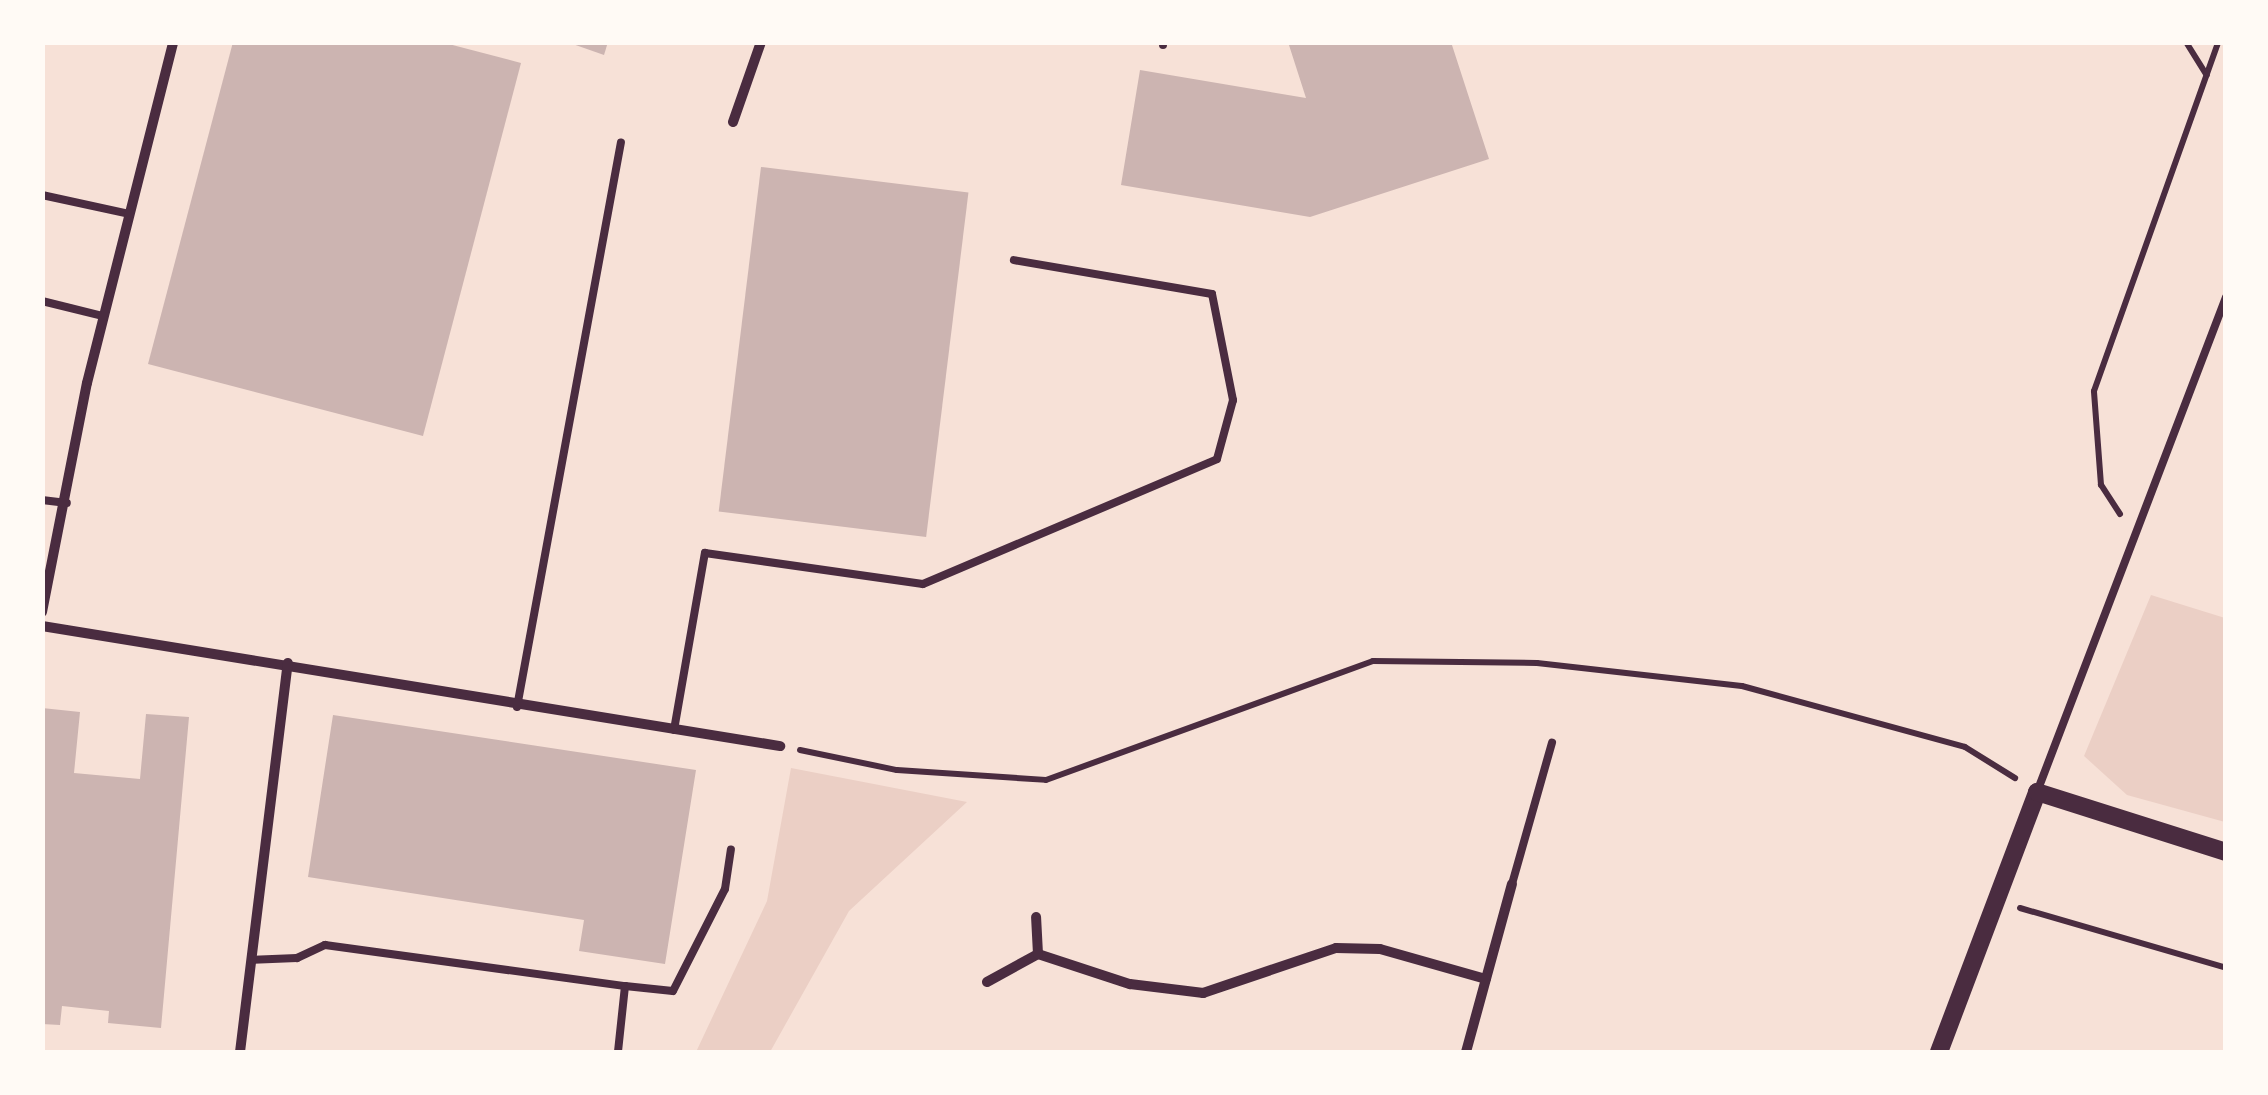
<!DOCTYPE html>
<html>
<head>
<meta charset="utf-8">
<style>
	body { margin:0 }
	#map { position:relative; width:2268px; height:1095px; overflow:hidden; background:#f7e1d7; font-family:"PT Sans Narrow",sans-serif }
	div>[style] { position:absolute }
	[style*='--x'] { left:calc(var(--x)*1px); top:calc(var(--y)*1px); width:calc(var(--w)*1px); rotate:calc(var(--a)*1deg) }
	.green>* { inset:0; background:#ebcfc5 }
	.building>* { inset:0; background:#ccb4b1; transform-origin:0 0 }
	.path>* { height:6px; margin:-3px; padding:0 3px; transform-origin:3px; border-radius:3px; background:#4a2c40 }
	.service>* { height:8px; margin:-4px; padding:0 4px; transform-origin:4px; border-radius:4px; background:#4a2c40 }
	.minor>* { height:10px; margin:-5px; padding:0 5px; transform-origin:5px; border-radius:5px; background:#4a2c40 }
	.tertiary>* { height:18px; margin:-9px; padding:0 9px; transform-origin:9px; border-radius:9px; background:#4a2c40 }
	span { translate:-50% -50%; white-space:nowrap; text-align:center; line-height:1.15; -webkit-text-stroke:8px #fffaf5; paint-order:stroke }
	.frame { position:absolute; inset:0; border:45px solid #fffaf5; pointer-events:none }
</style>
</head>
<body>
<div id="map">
	<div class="green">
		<i style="clip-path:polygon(2151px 595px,2225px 618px,2225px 822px,2127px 795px,2084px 756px)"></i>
		<i style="clip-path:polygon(791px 768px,967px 802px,849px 911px,770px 1052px,696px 1052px,767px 901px)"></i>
	</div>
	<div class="building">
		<i style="clip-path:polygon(233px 42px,441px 42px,521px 63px,423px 436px,148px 364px)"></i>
		<i style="clip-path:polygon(567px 42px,608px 42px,604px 55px)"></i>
		<i style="clip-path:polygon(1288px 42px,1451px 42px,1489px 159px,1310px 217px,1121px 185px,1140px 70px,1306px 98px)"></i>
		<i style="left:761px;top:167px;width:209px;height:347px;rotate:7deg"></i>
		<i style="clip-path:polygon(42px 708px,80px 712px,74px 773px,140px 779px,146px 714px,189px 717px,161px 1028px,108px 1023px,109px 1011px,62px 1006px,60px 1025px,42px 1024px)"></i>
		<i style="clip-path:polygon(333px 715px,696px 770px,665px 964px,579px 951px,584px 920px,308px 877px)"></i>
	</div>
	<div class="path">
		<i style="--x:2186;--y:42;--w:39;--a:58"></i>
		<i style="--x:2120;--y:514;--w:35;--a:-123"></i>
		<i style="--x:2101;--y:485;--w:94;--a:-94.3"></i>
		<i style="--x:2094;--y:391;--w:370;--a:-70.4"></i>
		<i style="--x:800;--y:750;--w:99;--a:11.7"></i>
		<i style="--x:897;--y:770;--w:149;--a:3.8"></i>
		<i style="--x:1046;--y:780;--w:348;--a:-20"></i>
		<i style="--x:1373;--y:661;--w:164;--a:0.7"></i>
		<i style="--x:1537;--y:663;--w:206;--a:6.4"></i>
		<i style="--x:1742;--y:686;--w:231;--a:15.3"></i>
		<i style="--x:1965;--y:747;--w:59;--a:31.8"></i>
		<i style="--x:2020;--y:908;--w:215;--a:16.2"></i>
	</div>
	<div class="service">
		<i style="--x:1163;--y:42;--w:3;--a:90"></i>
		<i style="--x:42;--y:195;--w:89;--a:12.3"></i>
		<i style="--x:42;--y:301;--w:63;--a:13.8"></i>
		<i style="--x:42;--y:500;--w:25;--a:7"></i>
		<i style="--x:517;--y:707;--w:574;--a:-79.57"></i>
		<i style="--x:674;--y:730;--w:180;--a:-80.1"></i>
		<i style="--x:705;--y:553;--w:220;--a:8.1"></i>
		<i style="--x:923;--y:584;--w:319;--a:-23"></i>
		<i style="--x:1217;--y:459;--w:61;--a:-74.8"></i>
		<i style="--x:1233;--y:400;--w:108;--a:-101.2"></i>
		<i style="--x:1212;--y:294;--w:201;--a:-170.3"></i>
		<i style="--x:2037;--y:792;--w:530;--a:-69.1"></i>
		<i style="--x:1512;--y:884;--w:147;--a:-74.2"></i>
		<i style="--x:251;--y:960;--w:46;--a:-2.5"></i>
		<i style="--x:297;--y:958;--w:31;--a:-25"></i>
		<i style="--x:325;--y:945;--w:303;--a:7.8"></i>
		<i style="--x:625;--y:986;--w:66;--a:96.1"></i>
		<i style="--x:625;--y:986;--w:48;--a:5.9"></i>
		<i style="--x:673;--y:991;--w:114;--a:-63"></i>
		<i style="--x:725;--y:889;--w:40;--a:-81.5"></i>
	</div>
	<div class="minor">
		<i style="--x:733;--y:122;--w:85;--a:-70.7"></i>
		<i style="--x:42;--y:612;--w:233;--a:-78.9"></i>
		<i style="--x:87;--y:383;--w:352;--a:-75.8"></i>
		<i style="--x:42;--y:626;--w:748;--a:9.24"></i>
		<i style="--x:1038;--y:954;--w:97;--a:18.1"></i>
		<i style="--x:1130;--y:984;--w:74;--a:7"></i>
		<i style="--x:1203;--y:993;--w:140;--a:-18.7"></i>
		<i style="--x:1336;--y:948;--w:44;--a:1.3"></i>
		<i style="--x:1380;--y:949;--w:110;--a:15.8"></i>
		<i style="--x:987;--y:982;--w:58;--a:-28.8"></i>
		<i style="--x:1038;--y:954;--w:37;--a:-93"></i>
		<i style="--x:240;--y:1052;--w:392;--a:-83"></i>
		<i style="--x:1466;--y:1052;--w:174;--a:-74.7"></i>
	</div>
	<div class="tertiary">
		<i style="--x:1939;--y:1052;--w:278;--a:-69.3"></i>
		<i style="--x:2037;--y:792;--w:198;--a:17.6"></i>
	</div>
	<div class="frame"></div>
</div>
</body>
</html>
